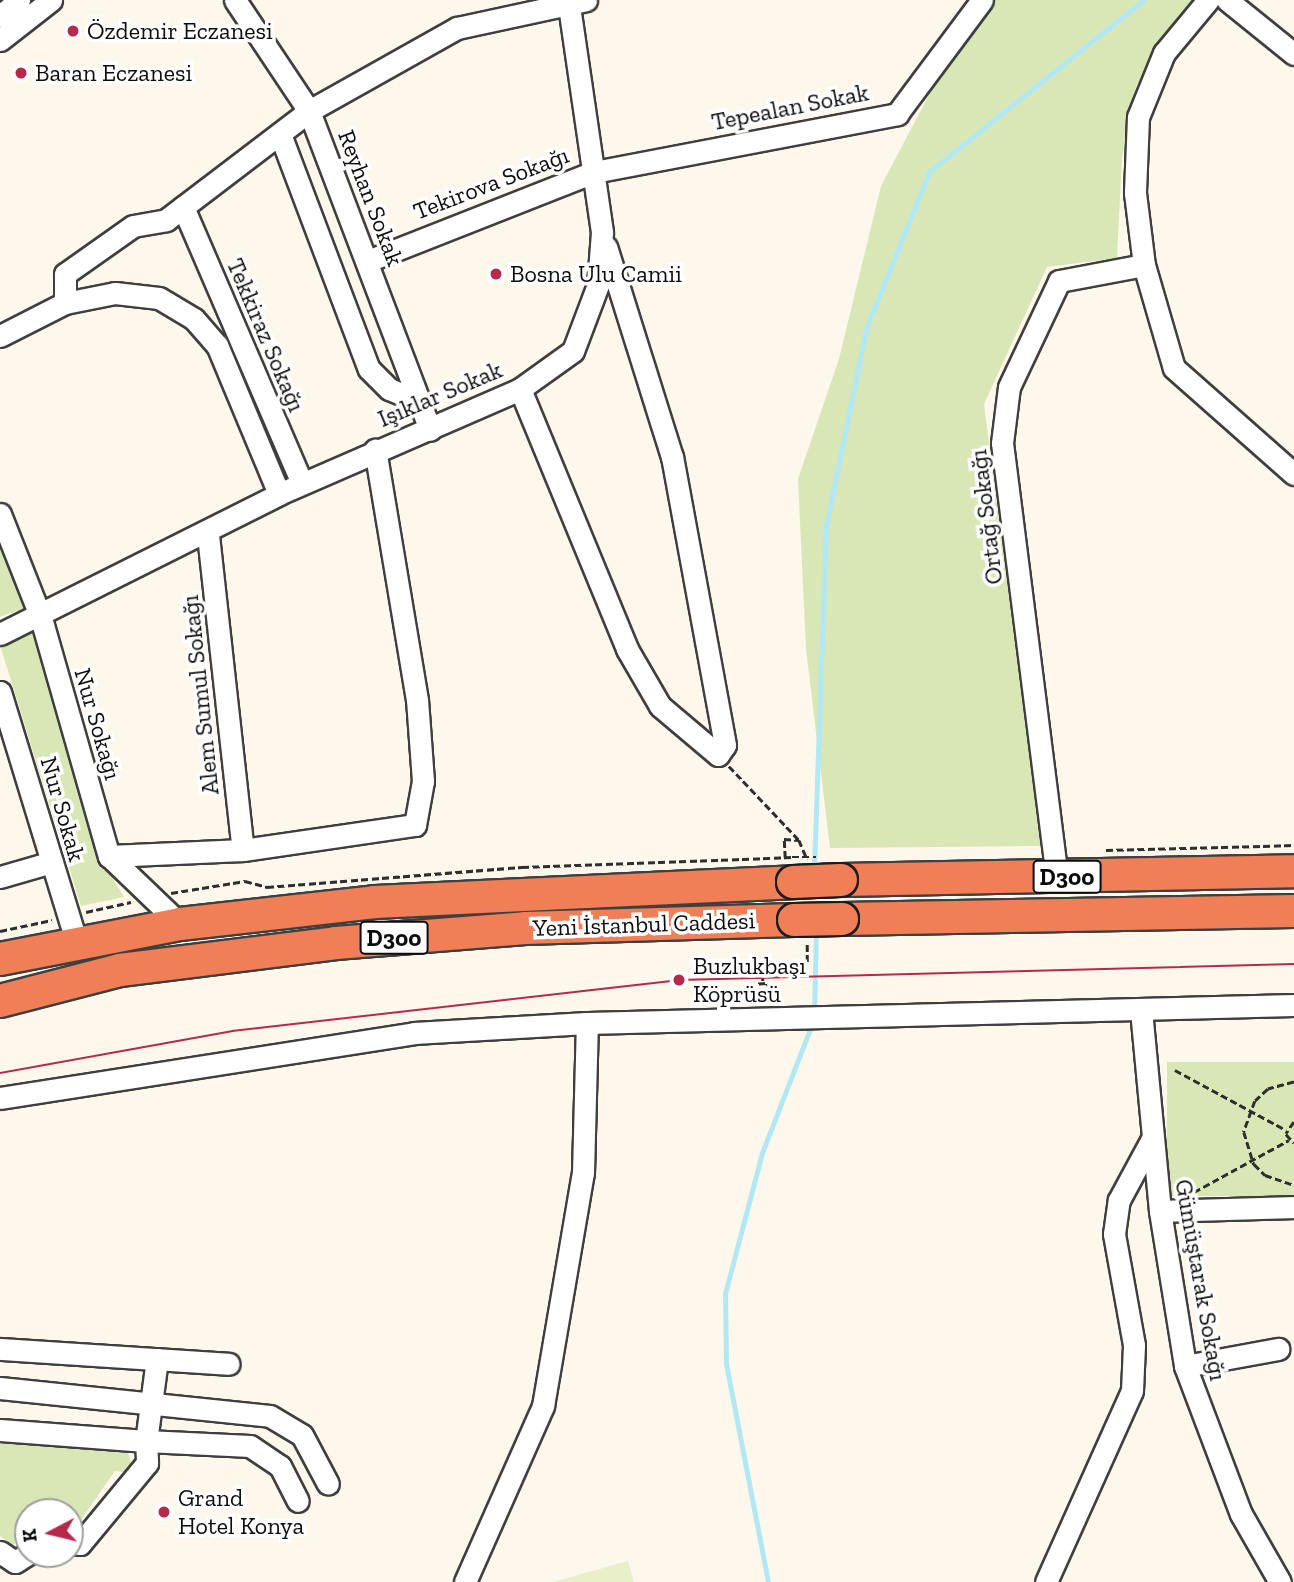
<!DOCTYPE html>
<html>
<head>
<meta charset="utf-8">
<style>
	body { margin:0 }
	#map { position:relative; width:1294px; height:1582px; overflow:hidden; background:#fef7eb; font-family:"Zilla Slab",serif }
	div>[style] { position:absolute }
	[style*='--x'] { left:calc(var(--x)*1px); top:calc(var(--y)*1px); width:calc(var(--w)*1px); rotate:calc(var(--a)*1deg) }
	.green>* { inset:0; background:#d9e7b6; transform-origin:0 0 }
	.pitch>* { inset:0; background:#e9efc8 }
	.stream>* { height:4.5px; margin:-2.25px; padding:0 2.25px; transform-origin:2.25px; border-radius:2.25px; background:#b1e8f4 }
	.path>* { height:2.5px; margin-top:-1.25px; transform-origin:0; background:repeating-linear-gradient(90deg,#2e2e2e 0 7px,transparent 0 10.5px) }
	.roads { filter:drop-shadow(2px 0 #3f3f3f) drop-shadow(-2px 0 #3f3f3f) drop-shadow(0 2px #3f3f3f) drop-shadow(0 -2px #3f3f3f) }
	.minor>* { height:21px; margin:-10.5px; padding:0 10.5px; transform-origin:10.5px; border-radius:10.5px; background:#fff }
	.highway>* { height:32px; margin:-16px; padding:0 16px; transform-origin:16px; border-radius:16px; background:#f07f58 }
	.tram>* { height:2px; margin:-1px; padding:0 1px; transform-origin:1px; border-radius:1px; background:#b7294b }
	.path-bridge>* { height:2.5px; margin-top:-1.25px; transform-origin:0; background:repeating-linear-gradient(90deg,#2e2e2e 0 7px,transparent 0 10.5px) }
	.bridges { filter:drop-shadow(2px 0 #1d1d1d) drop-shadow(-2px 0 #1d1d1d) drop-shadow(0 2px #1d1d1d) drop-shadow(0 -2px #1d1d1d) }
	.highway-bridge>* { height:32px; margin:-16px; padding:0 16px; transform-origin:16px; border-radius:16px; background:#f07f58 }
	.dots>* { width:19px; height:19px; translate:-50% -50%; box-sizing:border-box; border:4px solid #fff; border-radius:50% }
	span { translate:-50% -50%; white-space:nowrap; text-align:center; line-height:1.15; -webkit-text-stroke:7px #fff; paint-order:stroke }
	.shield-label span { padding:2px 5px; background:#fff; border:2px solid; border-radius:5px; -webkit-text-stroke-width:0 }
	.shield-label { font-size:23px; color:#0c0c0c; font-weight:700 }
	.poi-label { font-size:24px; color:#0c0c0c }
	.left { translate:0 -50%; text-align:left }
	.street-label { font-size:24px; color:#0c0c0c }
	.north { position:absolute; left:14px; top:1498px; width:70px; height:70px; box-sizing:border-box; background:#fff; border:2px solid #9e9e9e; border-radius:50%; rotate:263deg; font-size:19px; font-weight:700; line-height:28px; text-align:center; color:#0c0c0c }
	.north::after { content:''; display:block; margin:auto; width:24px; height:32px; background:#b7294b; clip-path:polygon(50% 0,100% 100%,50% 72%,0 100%) }
</style>
</head>
<body>
<div id="map">
	<div class="green">
		<i style="clip-path:polygon(979px 0,1193px 0,1136px 86px,1122px 157px,1117px 258px,1047px 267px,984px 404px,1041px 846px,830px 848px,806px 649px,798px 479px,839px 359px,881px 186px)"></i>
		<i style="clip-path:polygon(0 546px,24px 608px,0 617px)"></i>
		<i style="clip-path:polygon(33px 633px,97px 852px,124px 897px,81px 906px,0 645px)"></i>
		<i style="left:1294px;top:1062px;width:134px;height:127px;rotate:90deg"></i>
		<i style="clip-path:polygon(0 1438px,127px 1449px,131px 1462px,127px 1473px,115px 1471px,71px 1534px,70px 1512px,28px 1512px,28px 1532px,13px 1545px,0 1536px)"></i>
	</div>
	<div class="pitch">
		<i style="clip-path:polygon(628px 1561px,634px 1582px,553px 1582px)"></i>
	</div>
	<div class="stream">
		<i style="--x:814;--y:868;--w:342;--a:-88"></i>
		<i style="--x:826;--y:526;--w:201;--a:-78.5"></i>
		<i style="--x:866;--y:329;--w:169;--a:-68.1"></i>
		<i style="--x:929;--y:172;--w:275;--a:-38.7"></i>
		<i style="--x:814;--y:1012;--w:83;--a:-88.6"></i>
		<i style="--x:768;--y:1582;--w:222;--a:-100.9"></i>
		<i style="--x:726;--y:1364;--w:70;--a:-90.8"></i>
		<i style="--x:725;--y:1294;--w:146;--a:-75.3"></i>
		<i style="--x:762;--y:1153;--w:138;--a:-68.8"></i>
	</div>
	<div class="path">
		<i style="--x:729;--y:766;--w:102;--a:46.6"></i>
		<i style="--x:799;--y:840;--w:21;--a:67"></i>
		<i style="--x:1106;--y:850;--w:188;--a:-1.5"></i>
		<i style="--x:785;--y:858;--w:19;--a:-93"></i>
		<i style="--x:784;--y:839;--w:15;--a:4"></i>
		<i style="--x:171;--y:893;--w:75;--a:-9.2"></i>
		<i style="--x:245;--y:881;--w:23;--a:15"></i>
		<i style="--x:267;--y:887;--w:256;--a:-4.5"></i>
		<i style="--x:522;--y:867;--w:270;--a:-2.1"></i>
		<i style="--x:86;--y:912;--w:46;--a:-12.5"></i>
		<i style="--x:0;--y:931;--w:53;--a:-11.9"></i>
		<i style="--x:763;--y:963;--w:20;--a:90"></i>
		<i style="--x:746;--y:964;--w:61;--a:-1.9"></i>
		<i style="--x:807;--y:962;--w:20;--a:-90"></i>
		<i style="--x:748;--y:984;--w:19;--a:-3"></i>
		<i style="--x:767;--y:983;--w:22;--a:60"></i>
		<i style="--x:1175;--y:1070;--w:126;--a:28.4"></i>
		<i style="--x:1294;--y:1082;--w:27;--a:165"></i>
		<i style="--x:1268;--y:1089;--w:18;--a:137"></i>
		<i style="--x:1255;--y:1101;--w:33;--a:110"></i>
		<i style="--x:1244;--y:1132;--w:34;--a:73"></i>
		<i style="--x:1254;--y:1164;--w:16;--a:45"></i>
		<i style="--x:1265;--y:1175;--w:31;--a:19"></i>
		<i style="--x:1294;--y:1122;--w:14;--a:124"></i>
		<i style="--x:1286;--y:1134;--w:12;--a:48"></i>
		<i style="--x:1194;--y:1192;--w:108;--a:-28.7"></i>
	</div>
	<div class="roads">
		<div class="minor">
			<i style="--x:235;--y:0;--w:133;--a:56.3"></i>
			<i style="--x:309;--y:111;--w:341;--a:69.2"></i>
			<i style="--x:1208;--y:0;--w:69;--a:129.7"></i>
			<i style="--x:1164;--y:53;--w:69;--a:112.1"></i>
			<i style="--x:1138;--y:117;--w:76;--a:92.3"></i>
			<i style="--x:1135;--y:193;--w:73;--a:82.9"></i>
			<i style="--x:1144;--y:265;--w:107;--a:73.8"></i>
			<i style="--x:1174;--y:368;--w:160;--a:41.5"></i>
			<i style="--x:1227;--y:0;--w:86;--a:38.9"></i>
			<i style="--x:0;--y:16;--w:25;--a:-40"></i>
			<i style="--x:0;--y:40;--w:65;--a:-38.1"></i>
			<i style="--x:280;--y:134;--w:251;--a:69.3"></i>
			<i style="--x:369;--y:369;--w:28;--a:45"></i>
			<i style="--x:389;--y:389;--w:32;--a:22"></i>
			<i style="--x:183;--y:207;--w:301;--a:66.7"></i>
			<i style="--x:368;--y:261;--w:243;--a:-21.5"></i>
			<i style="--x:594;--y:172;--w:309;--a:-10.8"></i>
			<i style="--x:897;--y:114;--w:142;--a:-53.3"></i>
			<i style="--x:65;--y:303;--w:51;--a:-11.3"></i>
			<i style="--x:115;--y:293;--w:44;--a:6.5"></i>
			<i style="--x:159;--y:298;--w:41;--a:31"></i>
			<i style="--x:194;--y:319;--w:35;--a:49"></i>
			<i style="--x:217;--y:345;--w:161;--a:67.4"></i>
			<i style="--x:0;--y:336;--w:73;--a:-26.9"></i>
			<i style="--x:65;--y:303;--w:29;--a:-90"></i>
			<i style="--x:65;--y:274;--w:83;--a:-35.2"></i>
			<i style="--x:133;--y:226;--w:34;--a:-10"></i>
			<i style="--x:166;--y:220;--w:180;--a:-37.3"></i>
			<i style="--x:309;--y:111;--w:170;--a:-29.3"></i>
			<i style="--x:457;--y:28;--w:132;--a:-12.2"></i>
			<i style="--x:520;--y:389;--w:281;--a:67.6"></i>
			<i style="--x:627;--y:649;--w:66;--a:59.9"></i>
			<i style="--x:660;--y:706;--w:76;--a:40.2"></i>
			<i style="--x:718;--y:755;--w:12;--a:-55"></i>
			<i style="--x:725;--y:745;--w:293;--a:-100.4"></i>
			<i style="--x:672;--y:457;--w:220;--a:-107.4"></i>
			<i style="--x:0;--y:514;--w:112;--a:68.5"></i>
			<i style="--x:41;--y:618;--w:248;--a:74.1"></i>
			<i style="--x:109;--y:856;--w:98;--a:43.8"></i>
			<i style="--x:208;--y:535;--w:317;--a:83.7"></i>
			<i style="--x:0;--y:634;--w:312;--a:-26.6"></i>
			<i style="--x:279;--y:494;--w:263;--a:-23.5"></i>
			<i style="--x:520;--y:389;--w:65;--a:-35.6"></i>
			<i style="--x:573;--y:351;--w:71;--a:-69.3"></i>
			<i style="--x:598;--y:285;--w:53;--a:-85.7"></i>
			<i style="--x:602;--y:232;--w:234;--a:-98.3"></i>
			<i style="--x:0;--y:692;--w:260;--a:73"></i>
			<i style="--x:109;--y:856;--w:134;--a:-2.6"></i>
			<i style="--x:243;--y:850;--w:174;--a:-8.3"></i>
			<i style="--x:415;--y:825;--w:45;--a:-79.7"></i>
			<i style="--x:423;--y:781;--w:81;--a:-94.2"></i>
			<i style="--x:417;--y:700;--w:254;--a:-99.5"></i>
			<i style="--x:0;--y:877;--w:54;--a:-16.1"></i>
			<i style="--x:1057;--y:878;--w:438;--a:-97.2"></i>
			<i style="--x:1002;--y:443;--w:56;--a:-82.9"></i>
			<i style="--x:1009;--y:387;--w:117;--a:-64.7"></i>
			<i style="--x:1059;--y:281;--w:86;--a:-10.7"></i>
			<i style="--x:1141;--y:1010;--w:202;--a:84.6"></i>
			<i style="--x:1160;--y:1211;--w:157;--a:80.8"></i>
			<i style="--x:1185;--y:1366;--w:158;--a:69.3"></i>
			<i style="--x:1241;--y:1514;--w:78;--a:60.2"></i>
			<i style="--x:0;--y:1098;--w:419;--a:-8.9"></i>
			<i style="--x:414;--y:1033;--w:173;--a:-3.3"></i>
			<i style="--x:587;--y:1023;--w:707;--a:-1.46"></i>
			<i style="--x:1160;--y:1211;--w:134;--a:-1.7"></i>
			<i style="--x:0;--y:1349;--w:229;--a:3.7"></i>
			<i style="--x:157;--y:1359;--w:83;--a:97.6"></i>
			<i style="--x:146;--y:1441;--w:104;--a:2.8"></i>
			<i style="--x:250;--y:1446;--w:36;--a:34"></i>
			<i style="--x:280;--y:1466;--w:39;--a:63"></i>
			<i style="--x:1185;--y:1366;--w:95;--a:-10.4"></i>
			<i style="--x:0;--y:1388;--w:271;--a:5.9"></i>
			<i style="--x:270;--y:1416;--w:37;--a:31"></i>
			<i style="--x:302;--y:1435;--w:55;--a:62"></i>
			<i style="--x:0;--y:1430;--w:146;--a:4.3"></i>
			<i style="--x:146;--y:1441;--w:22;--a:87"></i>
			<i style="--x:147;--y:1463;--w:105;--a:129.6"></i>
			<i style="--x:80;--y:1544;--w:10;--a:-174"></i>
			<i style="--x:0;--y:1552;--w:18;--a:34"></i>
			<i style="--x:15;--y:1562;--w:15;--a:-32"></i>
			<i style="--x:465;--y:1582;--w:193;--a:-66.1"></i>
			<i style="--x:543;--y:1406;--w:236;--a:-80.3"></i>
			<i style="--x:583;--y:1173;--w:150;--a:-88.5"></i>
			<i style="--x:1046;--y:1582;--w:209;--a:-65.8"></i>
			<i style="--x:1132;--y:1391;--w:46;--a:-87.5"></i>
			<i style="--x:1134;--y:1345;--w:113;--a:-100.2"></i>
			<i style="--x:1114;--y:1234;--w:34;--a:-82"></i>
			<i style="--x:1119;--y:1200;--w:69;--a:-61.6"></i>
		</div>
		<div class="highway">
			<i style="--x:841;--y:880;--w:453;--a:-1.1"></i>
			<i style="--x:842;--y:919;--w:452;--a:-1"></i>
			<i style="--x:0;--y:959;--w:183;--a:-11"></i>
			<i style="--x:180;--y:924;--w:196;--a:-6.4"></i>
			<i style="--x:375;--y:902;--w:418;--a:-2.7"></i>
			<i style="--x:0;--y:1001;--w:124;--a:-14.5"></i>
			<i style="--x:120;--y:970;--w:218;--a:-7.1"></i>
			<i style="--x:336;--y:943;--w:190;--a:-4.5"></i>
			<i style="--x:525;--y:928;--w:269;--a:-1.7"></i>
		</div>
	</div>
	<div class="tram">
		<i style="--x:0;--y:1073;--w:237;--a:-10.2"></i>
		<i style="--x:233;--y:1031;--w:449;--a:-6.5"></i>
		<i style="--x:679;--y:980;--w:615;--a:-1.49"></i>
	</div>
	<div class="path-bridge">
		<i style="--x:792;--y:857;--w:24;--a:0"></i>
	</div>
	<div class="bridges">
		<div class="highway-bridge">
			<i style="--x:793;--y:882;--w:48;--a:-2.4"></i>
			<i style="--x:794;--y:920;--w:48;--a:-1.2"></i>
		</div>
	</div>
	<div class="dots">
		<i style="left:73px;top:31px;background:#b7294b"></i>
		<i style="left:21px;top:73px;background:#b7294b"></i>
		<i style="left:496px;top:274px;background:#b7294b"></i>
		<i style="left:679px;top:980px;background:#b7294b"></i>
		<i style="left:164px;top:1512px;background:#b7294b"></i>
	</div>
	<div class="shield-label">
		<span style="left:1067px;top:877px">D300</span>
		<span style="left:394px;top:938px">D300</span>
	</div>
	<div class="poi-label">
		<span class="left" style="left:87px;top:31px">Özdemir Eczanesi</span>
		<span class="left" style="left:35px;top:73px">Baran Eczanesi</span>
		<span class="left" style="left:510px;top:274px">Bosna Ulu Camii</span>
		<span class="left" style="left:693px;top:980px">Buzlukbaşı<br>Köprüsü</span>
		<span class="left" style="left:178px;top:1512px">Grand<br>Hotel Konya</span>
	</div>
	<div class="street-label">
		<span style="left:790px;top:107px;rotate:-11deg">Tepealan Sokak</span>
		<span style="left:491px;top:183px;rotate:-21deg">Tekirova Sokağı</span>
		<span style="left:371px;top:198px;rotate:69deg">Reyhan Sokak</span>
		<span style="left:266px;top:335px;rotate:67deg">Tekkiraz Sokağı</span>
		<span style="left:440px;top:394px;rotate:-23deg">Işıklar Sokak</span>
		<span style="left:986px;top:517px;rotate:-97deg">Ortağ Sokağı</span>
		<span style="left:200px;top:695px;rotate:-96deg">Alem Sumul Sokağı</span>
		<span style="left:98px;top:724px;rotate:74deg">Nur Sokağı</span>
		<span style="left:63px;top:809px;rotate:74deg">Nur Sokak</span>
		<span style="left:644px;top:924px;rotate:-2deg">Yeni İstanbul Caddesi</span>
		<span style="left:1201px;top:1280px;rotate:80deg">Gümüştarak Sokağı</span>
	</div>
	<div class="north">K</div>
</div>
</body>
</html>
